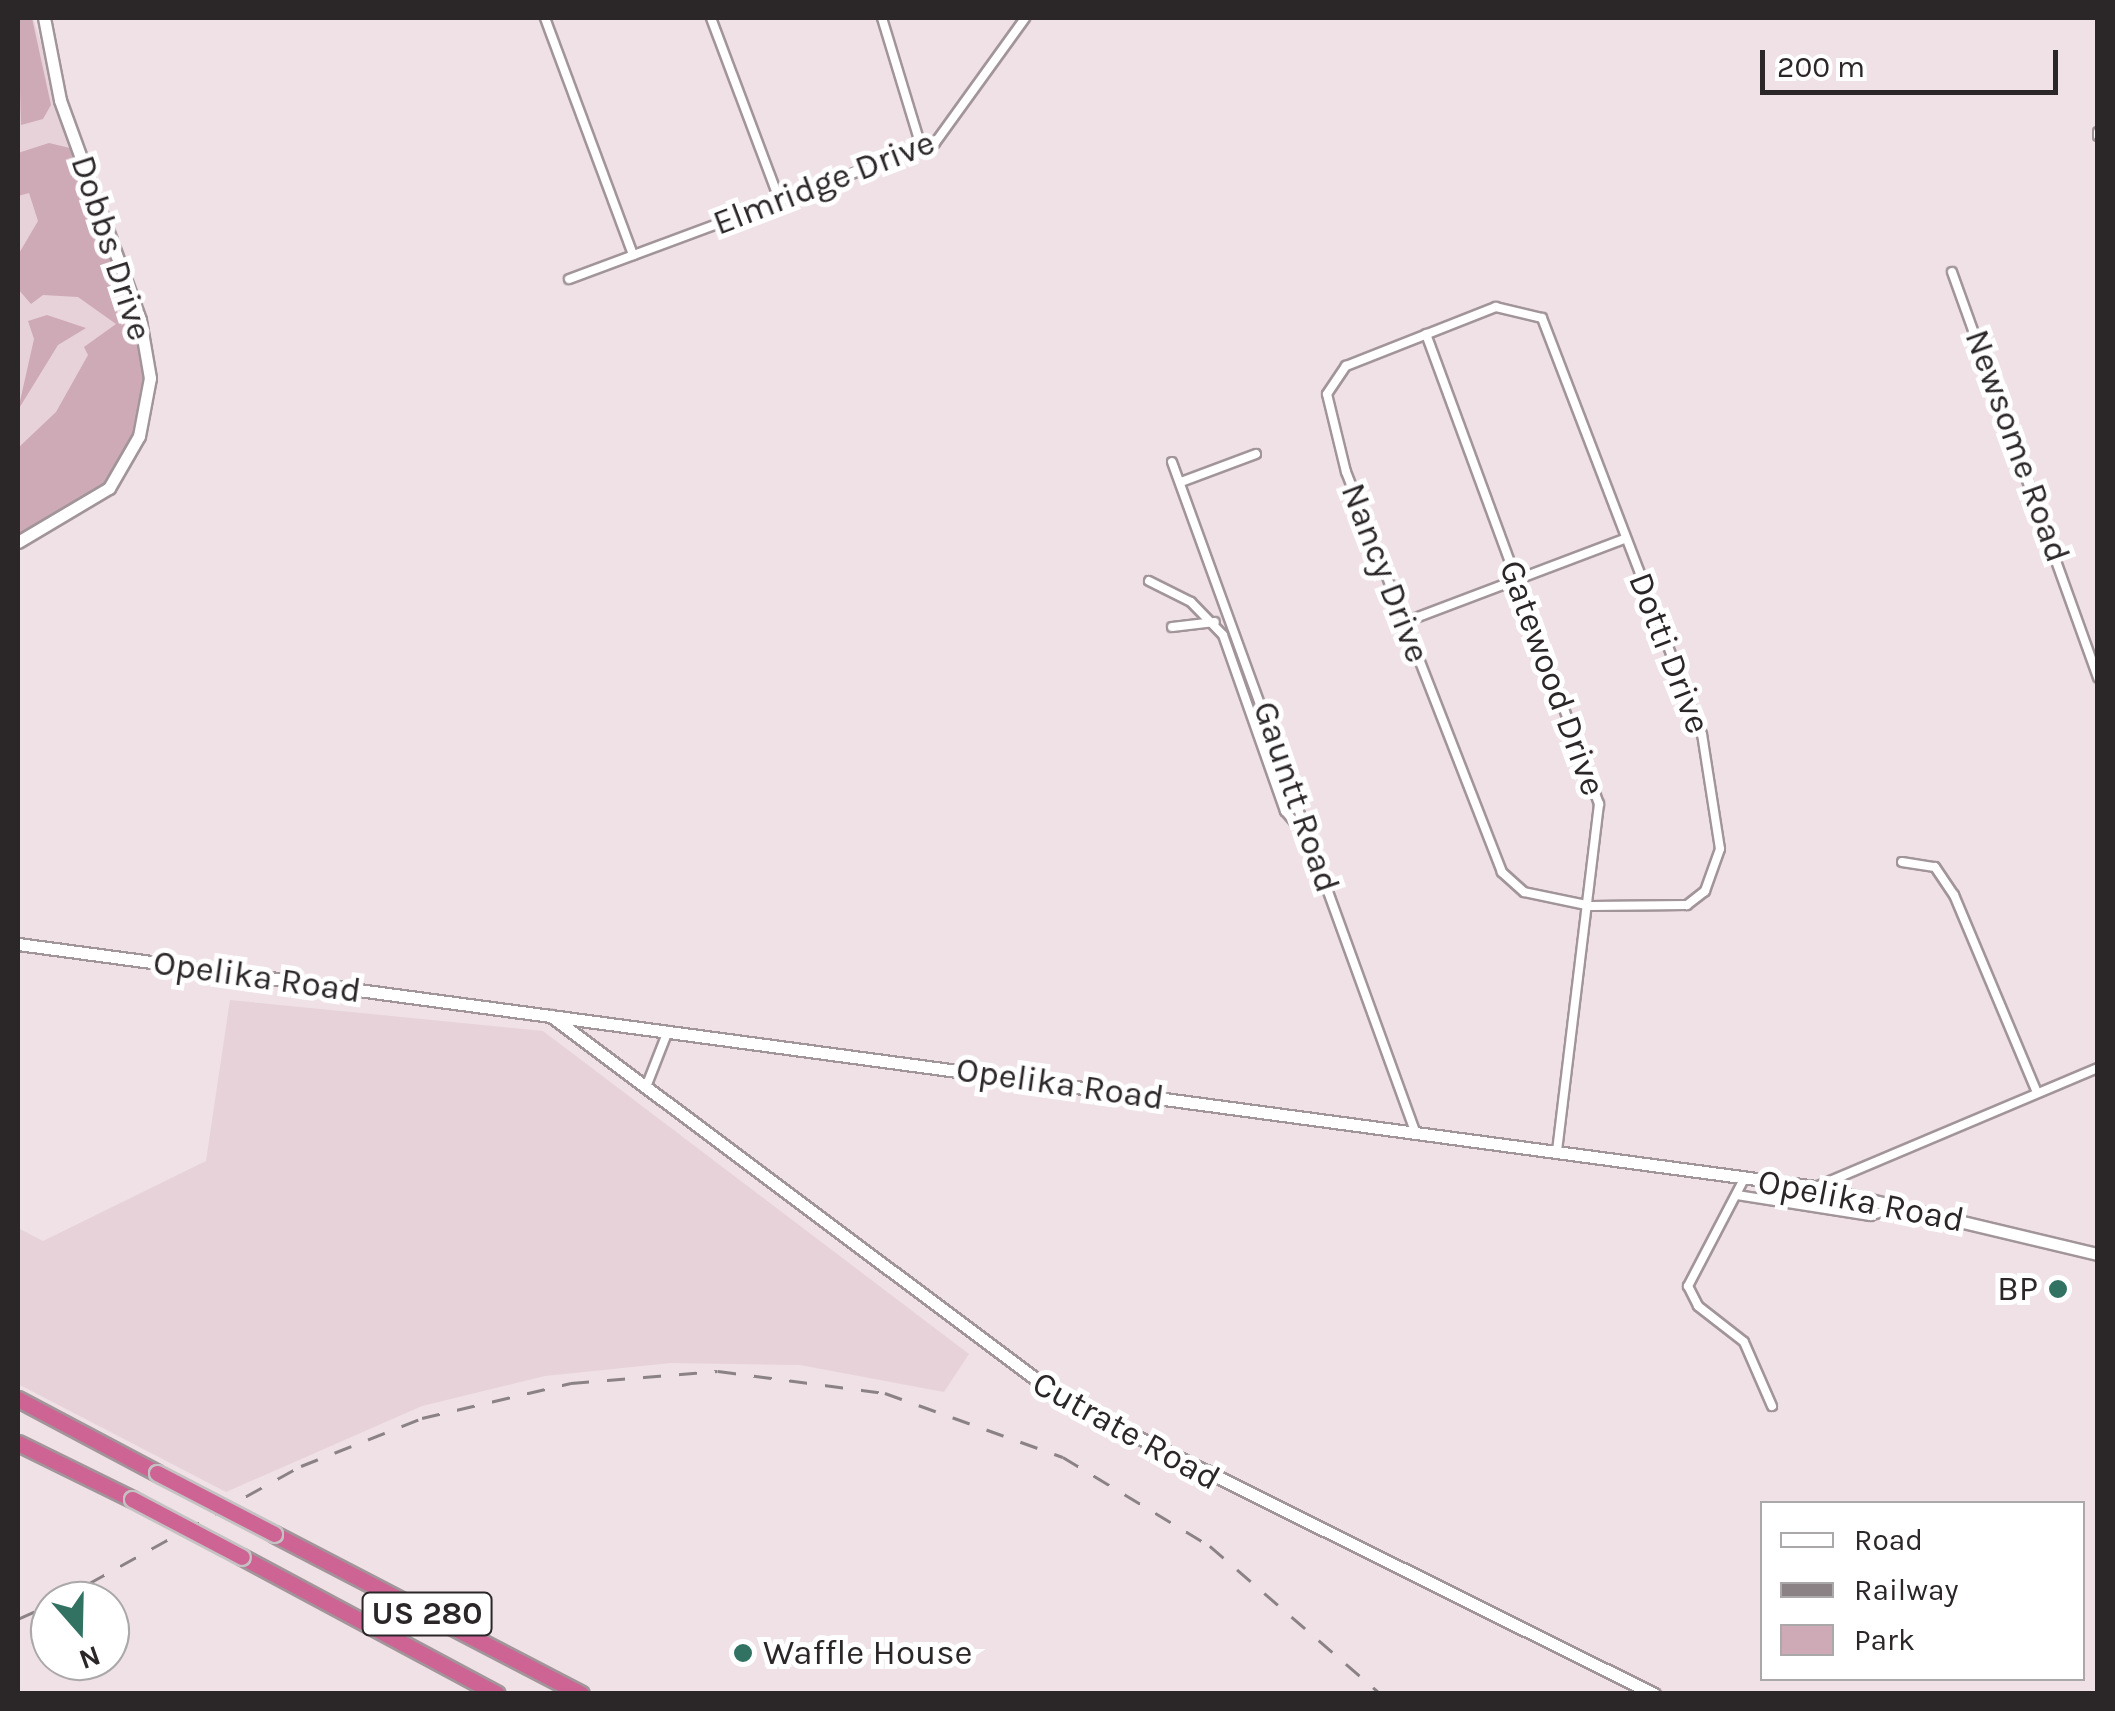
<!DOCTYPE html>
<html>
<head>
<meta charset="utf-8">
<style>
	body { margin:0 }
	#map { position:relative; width:2115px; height:1711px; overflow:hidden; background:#efe1e6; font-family:Karla,sans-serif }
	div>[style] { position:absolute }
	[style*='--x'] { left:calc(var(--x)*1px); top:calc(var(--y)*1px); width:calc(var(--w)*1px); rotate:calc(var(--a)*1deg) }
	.built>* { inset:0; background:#e7d2d9 }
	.green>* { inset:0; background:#cea9b6 }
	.roads { filter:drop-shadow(2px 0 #a2959a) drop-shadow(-2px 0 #a2959a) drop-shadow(0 2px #a2959a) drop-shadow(0 -2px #a2959a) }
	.street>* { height:8px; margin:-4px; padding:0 4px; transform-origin:4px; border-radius:4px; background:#fff }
	.secondary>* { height:11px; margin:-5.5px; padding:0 5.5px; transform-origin:5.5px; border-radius:5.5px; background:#fff }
	.highway>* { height:15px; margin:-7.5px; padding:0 7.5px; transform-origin:7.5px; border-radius:7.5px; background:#cd6493 }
	.rail>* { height:2.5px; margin-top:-1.25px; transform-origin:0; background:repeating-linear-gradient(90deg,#8b8285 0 18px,transparent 0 36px) }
	.bridges { filter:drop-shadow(2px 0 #c4c2c3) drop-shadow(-2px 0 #c4c2c3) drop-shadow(0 2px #c4c2c3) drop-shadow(0 -2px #c4c2c3) }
	.highway-bridge>* { height:15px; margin:-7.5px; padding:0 7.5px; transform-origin:7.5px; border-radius:7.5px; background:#cd6493 }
	.dots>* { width:28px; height:28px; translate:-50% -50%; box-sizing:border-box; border:5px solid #fff; border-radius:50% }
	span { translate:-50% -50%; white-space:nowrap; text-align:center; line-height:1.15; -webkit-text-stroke:10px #fff; paint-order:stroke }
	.shield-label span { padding:2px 8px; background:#fff; border:2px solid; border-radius:8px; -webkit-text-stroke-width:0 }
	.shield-label { font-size:32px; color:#2b2628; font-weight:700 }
	.street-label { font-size:35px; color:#2b2628 }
	.poi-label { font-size:35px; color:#2b2628 }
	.right { translate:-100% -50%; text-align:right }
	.left { translate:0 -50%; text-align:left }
	.frame { position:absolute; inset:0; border:20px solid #2b2628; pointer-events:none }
	.legend { position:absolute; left:1760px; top:1501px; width:325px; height:180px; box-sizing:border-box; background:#fff; border:2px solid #aaa8a9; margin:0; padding:12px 18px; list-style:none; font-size:30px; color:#2b2628 }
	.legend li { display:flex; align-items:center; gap:20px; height:50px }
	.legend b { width:50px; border:2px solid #aaa8a9 }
	.north { position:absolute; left:30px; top:1581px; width:100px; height:100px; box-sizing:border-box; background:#fff; border:2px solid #aaa8a9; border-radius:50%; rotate:160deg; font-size:28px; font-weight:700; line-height:40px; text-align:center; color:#2b2628 }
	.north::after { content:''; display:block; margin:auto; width:35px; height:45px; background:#317262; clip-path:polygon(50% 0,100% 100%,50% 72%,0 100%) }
	.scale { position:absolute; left:1760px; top:50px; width:298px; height:45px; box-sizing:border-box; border:5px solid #2b2628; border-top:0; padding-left:12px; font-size:30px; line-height:35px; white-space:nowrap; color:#2b2628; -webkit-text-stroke:8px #fff; paint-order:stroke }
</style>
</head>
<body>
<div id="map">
	<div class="built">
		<i style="clip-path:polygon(33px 18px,146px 373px,107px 483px,18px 539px,18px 19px)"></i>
		<i style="clip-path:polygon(230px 1000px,543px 1031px,969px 1354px,944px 1392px,800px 1365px,671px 1363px,545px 1376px,422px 1406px,226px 1492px,18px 1384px,18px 1228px,43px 1241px,206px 1161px)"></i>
	</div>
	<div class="green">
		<i style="clip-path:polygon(32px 18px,51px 105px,43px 119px,21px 125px,18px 19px)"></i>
		<i style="clip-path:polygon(49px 143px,70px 148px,138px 335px,144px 384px,133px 436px,104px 485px,18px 537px,18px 448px,56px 412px,88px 355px,84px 347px,116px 324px,78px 297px,43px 295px,31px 304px,18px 289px,18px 255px,38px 221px,29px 193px,18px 196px,18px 153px)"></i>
		<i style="clip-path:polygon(47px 315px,86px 328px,58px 345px,18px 410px,34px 339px,28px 321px)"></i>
	</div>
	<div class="roads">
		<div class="street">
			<i style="--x:545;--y:18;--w:253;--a:69.6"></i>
			<i style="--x:711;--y:18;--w:197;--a:69.4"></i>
			<i style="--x:882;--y:18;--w:138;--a:73.1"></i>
			<i style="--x:2098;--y:132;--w:4;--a:90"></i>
			<i style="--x:1952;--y:272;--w:431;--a:70.2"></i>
			<i style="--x:569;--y:279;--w:390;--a:-20.4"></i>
			<i style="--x:935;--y:143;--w:154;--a:-54.2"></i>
			<i style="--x:1496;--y:307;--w:47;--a:13.4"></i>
			<i style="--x:1542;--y:318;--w:446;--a:69"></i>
			<i style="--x:1702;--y:734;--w:116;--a:81.1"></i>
			<i style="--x:1720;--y:849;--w:45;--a:109.7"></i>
			<i style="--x:1705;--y:891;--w:23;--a:142"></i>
			<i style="--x:1687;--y:905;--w:96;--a:179.4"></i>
			<i style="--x:1591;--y:906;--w:68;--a:-168.2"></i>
			<i style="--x:1524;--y:892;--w:30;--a:-138"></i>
			<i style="--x:1502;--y:872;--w:429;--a:-111.3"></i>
			<i style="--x:1346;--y:472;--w:80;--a:-103.7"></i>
			<i style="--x:1327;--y:394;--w:34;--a:-56"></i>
			<i style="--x:1346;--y:366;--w:161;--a:-21.5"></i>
			<i style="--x:1426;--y:334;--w:501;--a:69.79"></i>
			<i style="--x:1599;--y:804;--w:351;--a:96.9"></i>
			<i style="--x:1172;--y:462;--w:715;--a:70.04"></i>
			<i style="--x:1181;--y:482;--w:80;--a:-20.5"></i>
			<i style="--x:1149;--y:581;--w:47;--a:26.6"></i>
			<i style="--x:1191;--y:602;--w:46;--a:45.9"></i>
			<i style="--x:1223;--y:635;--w:187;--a:70.6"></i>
			<i style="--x:1285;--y:811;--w:20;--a:49"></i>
			<i style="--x:1402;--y:623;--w:237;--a:-20.7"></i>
			<i style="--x:1172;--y:627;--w:43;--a:-6.6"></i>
			<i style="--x:1902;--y:862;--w:33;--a:9"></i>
			<i style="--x:1935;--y:867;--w:34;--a:56"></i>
			<i style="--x:1954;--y:895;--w:214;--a:67.2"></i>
			<i style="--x:646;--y:1087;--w:60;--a:-68.6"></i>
			<i style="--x:1744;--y:1179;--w:121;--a:117.6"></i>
			<i style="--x:1688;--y:1286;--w:22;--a:63"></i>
			<i style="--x:1698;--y:1306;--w:58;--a:38"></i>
			<i style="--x:1744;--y:1342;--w:70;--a:66.4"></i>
			<i style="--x:1816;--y:1187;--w:306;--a:-22.9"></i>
			<i style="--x:1737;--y:1195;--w:135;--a:9"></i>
			<i style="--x:1870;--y:1216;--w:30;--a:-20"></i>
		</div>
		<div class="secondary">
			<i style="--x:18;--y:542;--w:106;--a:-30.7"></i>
			<i style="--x:109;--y:488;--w:60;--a:-60"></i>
			<i style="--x:139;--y:436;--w:59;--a:-79.3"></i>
			<i style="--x:150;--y:378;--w:59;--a:-99.8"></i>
			<i style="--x:140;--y:320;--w:234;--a:-110"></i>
			<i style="--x:60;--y:100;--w:84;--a:-101"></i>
			<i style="--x:18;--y:944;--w:1814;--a:7.7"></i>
			<i style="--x:1816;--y:1187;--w:290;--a:13.4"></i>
			<i style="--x:551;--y:1016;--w:642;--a:36.83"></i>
			<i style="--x:1065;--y:1401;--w:658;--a:26.45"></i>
		</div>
		<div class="highway">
			<i style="--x:18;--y:1399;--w:157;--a:28"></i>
			<i style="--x:18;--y:1443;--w:127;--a:26.2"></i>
			<i style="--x:274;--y:1534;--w:346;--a:27.5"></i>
			<i style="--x:242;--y:1557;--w:289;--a:28.2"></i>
		</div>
	</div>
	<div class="rail">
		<i style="--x:57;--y:1601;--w:279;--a:-29"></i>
		<i style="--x:301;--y:1466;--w:130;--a:-21.6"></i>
		<i style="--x:422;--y:1418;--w:153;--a:-13.2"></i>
		<i style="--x:571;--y:1383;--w:147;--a:-4.7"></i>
		<i style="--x:718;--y:1371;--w:168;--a:7.5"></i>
		<i style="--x:885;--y:1393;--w:189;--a:19.8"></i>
		<i style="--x:1063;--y:1457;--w:172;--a:31.2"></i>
		<i style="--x:1210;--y:1546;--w:226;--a:40.9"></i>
		<i style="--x:18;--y:1619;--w:35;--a:-24"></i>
	</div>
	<div class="bridges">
		<div class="highway-bridge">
			<i style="--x:157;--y:1473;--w:132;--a:27.5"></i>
			<i style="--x:132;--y:1499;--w:124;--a:27.8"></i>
		</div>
	</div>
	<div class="dots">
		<i style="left:2058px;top:1289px;background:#317262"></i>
		<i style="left:743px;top:1653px;background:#317262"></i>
	</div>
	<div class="shield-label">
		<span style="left:427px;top:1614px">US 280</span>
	</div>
	<div class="street-label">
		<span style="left:824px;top:183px;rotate:-21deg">Elmridge Drive</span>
		<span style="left:111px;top:248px;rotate:72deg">Dobbs Drive</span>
		<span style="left:2017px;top:446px;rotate:70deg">Newsome Road</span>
		<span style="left:1385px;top:573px;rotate:69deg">Nancy Drive</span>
		<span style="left:1669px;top:653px;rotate:69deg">Dotti Drive</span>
		<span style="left:1552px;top:678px;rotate:70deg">Gatewood Drive</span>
		<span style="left:1296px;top:797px;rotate:71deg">Gauntt Road</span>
		<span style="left:257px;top:977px;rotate:8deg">Opelika Road</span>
		<span style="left:1060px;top:1084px;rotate:8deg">Opelika Road</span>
		<span style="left:1861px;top:1201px;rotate:11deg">Opelika Road</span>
		<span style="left:1126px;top:1431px;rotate:29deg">Cutrate Road</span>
	</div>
	<div class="poi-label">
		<span class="right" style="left:2038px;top:1289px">BP</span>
		<span class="left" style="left:763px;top:1653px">Waffle House</span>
	</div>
	<div class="frame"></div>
	<ul class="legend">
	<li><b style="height:12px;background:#fff"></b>Road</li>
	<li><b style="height:12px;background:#8b8285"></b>Railway</li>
	<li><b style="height:28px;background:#cea9b6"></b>Park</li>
	</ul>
	<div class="north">N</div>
	<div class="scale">200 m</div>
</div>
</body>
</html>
